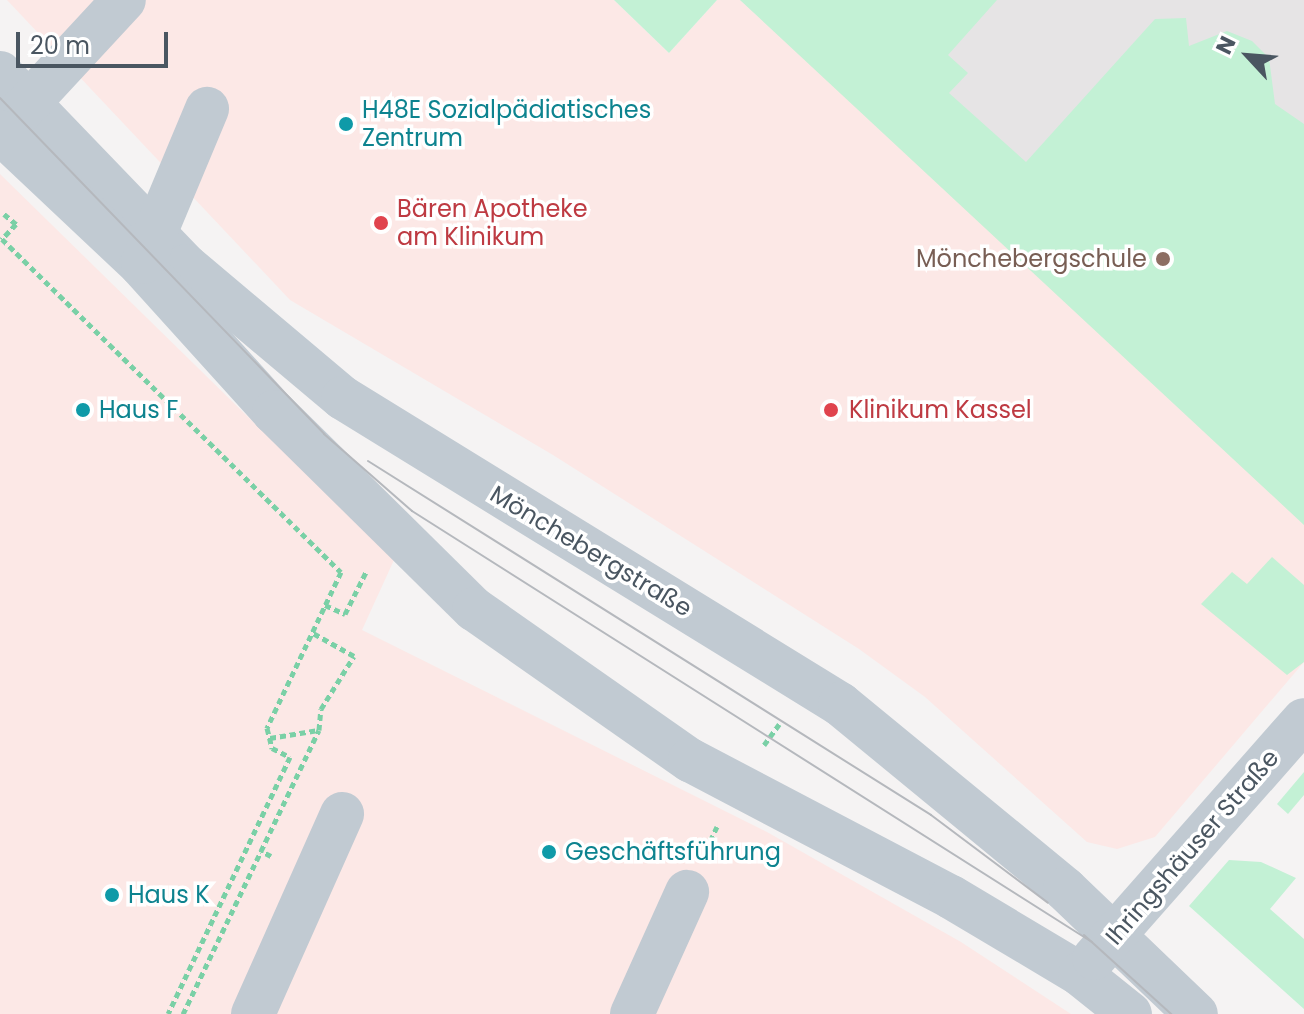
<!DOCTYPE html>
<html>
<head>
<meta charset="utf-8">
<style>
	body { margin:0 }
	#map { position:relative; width:1304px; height:1014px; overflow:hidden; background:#f5f3f3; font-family:Poppins,sans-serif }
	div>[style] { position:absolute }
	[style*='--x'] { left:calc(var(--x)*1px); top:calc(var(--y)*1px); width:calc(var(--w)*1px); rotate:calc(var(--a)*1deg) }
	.education>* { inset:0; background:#e6e4e5 }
	.medical>* { inset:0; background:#fce8e6 }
	.green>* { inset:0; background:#c3f1d5 }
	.path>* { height:5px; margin-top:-2.5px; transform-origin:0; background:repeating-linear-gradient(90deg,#7ad0a6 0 6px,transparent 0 10px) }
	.minor>* { height:44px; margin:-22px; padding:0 22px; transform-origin:22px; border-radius:22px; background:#c1cad2 }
	.tram>* { height:2px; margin:-1px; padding:0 1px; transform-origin:1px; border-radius:1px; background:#b5b8bd }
	.dots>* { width:22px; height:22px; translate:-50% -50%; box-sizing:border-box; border:4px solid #fff; border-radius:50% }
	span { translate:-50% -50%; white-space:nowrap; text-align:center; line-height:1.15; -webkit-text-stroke:7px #fff; paint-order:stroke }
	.culture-label { font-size:24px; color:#0d838f }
	.left { translate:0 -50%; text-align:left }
	.health-label { font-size:24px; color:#be3a42 }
	.education-label { font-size:24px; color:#785e54 }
	.right { translate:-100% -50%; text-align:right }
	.street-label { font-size:24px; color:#4a5661 }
	.north { position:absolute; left:1208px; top:16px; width:80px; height:80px; -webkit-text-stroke:6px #fff; paint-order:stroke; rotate:296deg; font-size:22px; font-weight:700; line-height:32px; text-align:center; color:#4a5661 }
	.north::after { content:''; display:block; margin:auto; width:28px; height:36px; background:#4a5661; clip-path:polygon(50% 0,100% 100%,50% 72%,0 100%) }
	.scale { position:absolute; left:16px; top:32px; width:152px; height:36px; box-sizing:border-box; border:4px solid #4a5661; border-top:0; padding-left:10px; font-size:24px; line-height:28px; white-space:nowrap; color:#4a5661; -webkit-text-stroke:6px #fff; paint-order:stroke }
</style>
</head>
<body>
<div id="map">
	<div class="education">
		<i style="clip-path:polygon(740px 0,1304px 0,1304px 517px)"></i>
	</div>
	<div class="medical">
		<i style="clip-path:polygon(7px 0,614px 0,669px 53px,717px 0,740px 0,1304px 517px,1304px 662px,1155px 837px,1117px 849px,1087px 842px,925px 697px,859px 649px,553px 455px,290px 300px)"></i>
		<i style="clip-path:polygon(0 174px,394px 560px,362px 630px,767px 832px,961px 942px,1071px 1014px,0 1014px)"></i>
	</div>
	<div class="green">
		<i style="clip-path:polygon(614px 0,717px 0,669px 53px)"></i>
		<i style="clip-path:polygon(740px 0,997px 0,948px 55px,968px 73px,949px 93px,1026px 162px,1155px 19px,1186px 18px,1189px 46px,1227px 31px,1252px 41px,1269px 58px,1275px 104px,1304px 124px,1304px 525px)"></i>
		<i style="clip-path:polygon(1272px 557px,1304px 585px,1304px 662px,1287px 675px,1201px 604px,1232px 572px,1247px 584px)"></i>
		<i style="clip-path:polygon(1304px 772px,1304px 795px,1288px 814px,1277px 804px)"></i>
		<i style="clip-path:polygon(1229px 860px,1261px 862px,1296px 878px,1270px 909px,1304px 939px,1304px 1009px,1189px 906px)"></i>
	</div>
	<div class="path">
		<i style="--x:4;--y:214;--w:16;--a:40"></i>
		<i style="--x:16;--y:224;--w:21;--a:133"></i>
		<i style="--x:2;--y:239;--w:475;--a:44.5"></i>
		<i style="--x:341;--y:572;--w:173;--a:115.4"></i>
		<i style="--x:267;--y:728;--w:21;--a:76"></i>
		<i style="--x:272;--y:748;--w:20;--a:27"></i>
		<i style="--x:290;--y:757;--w:284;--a:115.4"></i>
		<i style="--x:325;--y:605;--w:22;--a:24"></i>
		<i style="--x:345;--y:614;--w:49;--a:-63.4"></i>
		<i style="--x:270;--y:738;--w:49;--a:-9.5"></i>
		<i style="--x:764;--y:745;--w:26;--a:-54"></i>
		<i style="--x:706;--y:850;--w:26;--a:-65"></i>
		<i style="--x:271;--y:856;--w:11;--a:-153"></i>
		<i style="--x:261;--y:851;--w:134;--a:-64.4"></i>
		<i style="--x:319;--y:730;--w:21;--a:-85"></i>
		<i style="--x:321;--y:709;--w:62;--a:-58.1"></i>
		<i style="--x:354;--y:656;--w:47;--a:-150.7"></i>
		<i style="--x:183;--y:1014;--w:181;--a:-64.4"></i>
	</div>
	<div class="minor">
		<i style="--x:0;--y:73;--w:268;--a:46.1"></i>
		<i style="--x:186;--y:266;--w:205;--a:40.1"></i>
		<i style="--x:343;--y:398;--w:584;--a:31.62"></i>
		<i style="--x:840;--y:704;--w:291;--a:39.4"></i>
		<i style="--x:1065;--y:889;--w:181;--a:43.7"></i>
		<i style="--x:9;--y:124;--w:169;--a:-47.2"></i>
		<i style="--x:0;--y:132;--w:194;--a:43.3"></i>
		<i style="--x:141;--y:265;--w:198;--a:47.9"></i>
		<i style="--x:274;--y:412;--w:281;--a:44.6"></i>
		<i style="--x:474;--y:609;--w:264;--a:35"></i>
		<i style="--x:690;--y:760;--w:295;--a:27.7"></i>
		<i style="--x:951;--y:897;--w:150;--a:30.8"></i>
		<i style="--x:1080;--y:974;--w:64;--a:38.7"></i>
		<i style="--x:143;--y:262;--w:166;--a:-67.3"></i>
		<i style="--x:1094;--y:958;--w:317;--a:-48.6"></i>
		<i style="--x:253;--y:1014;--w:219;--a:-66"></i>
		<i style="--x:632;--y:1014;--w:134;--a:-65.7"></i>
	</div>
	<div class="tram">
		<i style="--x:0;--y:98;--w:467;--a:46"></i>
		<i style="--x:324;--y:434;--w:117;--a:41.2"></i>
		<i style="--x:412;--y:511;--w:805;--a:32.37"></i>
		<i style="--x:368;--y:461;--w:665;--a:32.16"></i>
		<i style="--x:931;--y:815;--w:146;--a:36.9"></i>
		<i style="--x:1084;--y:935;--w:118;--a:42.2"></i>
	</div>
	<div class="dots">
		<i style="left:346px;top:124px;background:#0f9aa8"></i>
		<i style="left:381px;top:223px;background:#e0444e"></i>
		<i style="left:1163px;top:259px;background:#8d6e63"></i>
		<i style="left:83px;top:410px;background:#0f9aa8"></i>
		<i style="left:831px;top:410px;background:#e0444e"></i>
		<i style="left:549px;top:852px;background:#0f9aa8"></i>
		<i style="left:112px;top:895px;background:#0f9aa8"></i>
	</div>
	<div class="culture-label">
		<span class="left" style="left:362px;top:124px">H48E Sozialpädiatisches<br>Zentrum</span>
		<span class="left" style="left:99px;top:410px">Haus F</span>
		<span class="left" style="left:565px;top:852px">Geschäftsführung</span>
		<span class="left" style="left:128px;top:895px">Haus K</span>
	</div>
	<div class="health-label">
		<span class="left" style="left:397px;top:223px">Bären Apotheke<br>am Klinikum</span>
		<span class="left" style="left:849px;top:410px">Klinikum Kassel</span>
	</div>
	<div class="education-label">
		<span class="right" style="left:1147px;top:259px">Mönchebergschule</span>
	</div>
	<div class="street-label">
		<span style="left:591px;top:551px;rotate:31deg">Mönchebergstraße</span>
		<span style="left:1192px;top:847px;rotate:-49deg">Ihringshäuser Straße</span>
	</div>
	<div class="north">N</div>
	<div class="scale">20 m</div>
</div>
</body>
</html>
